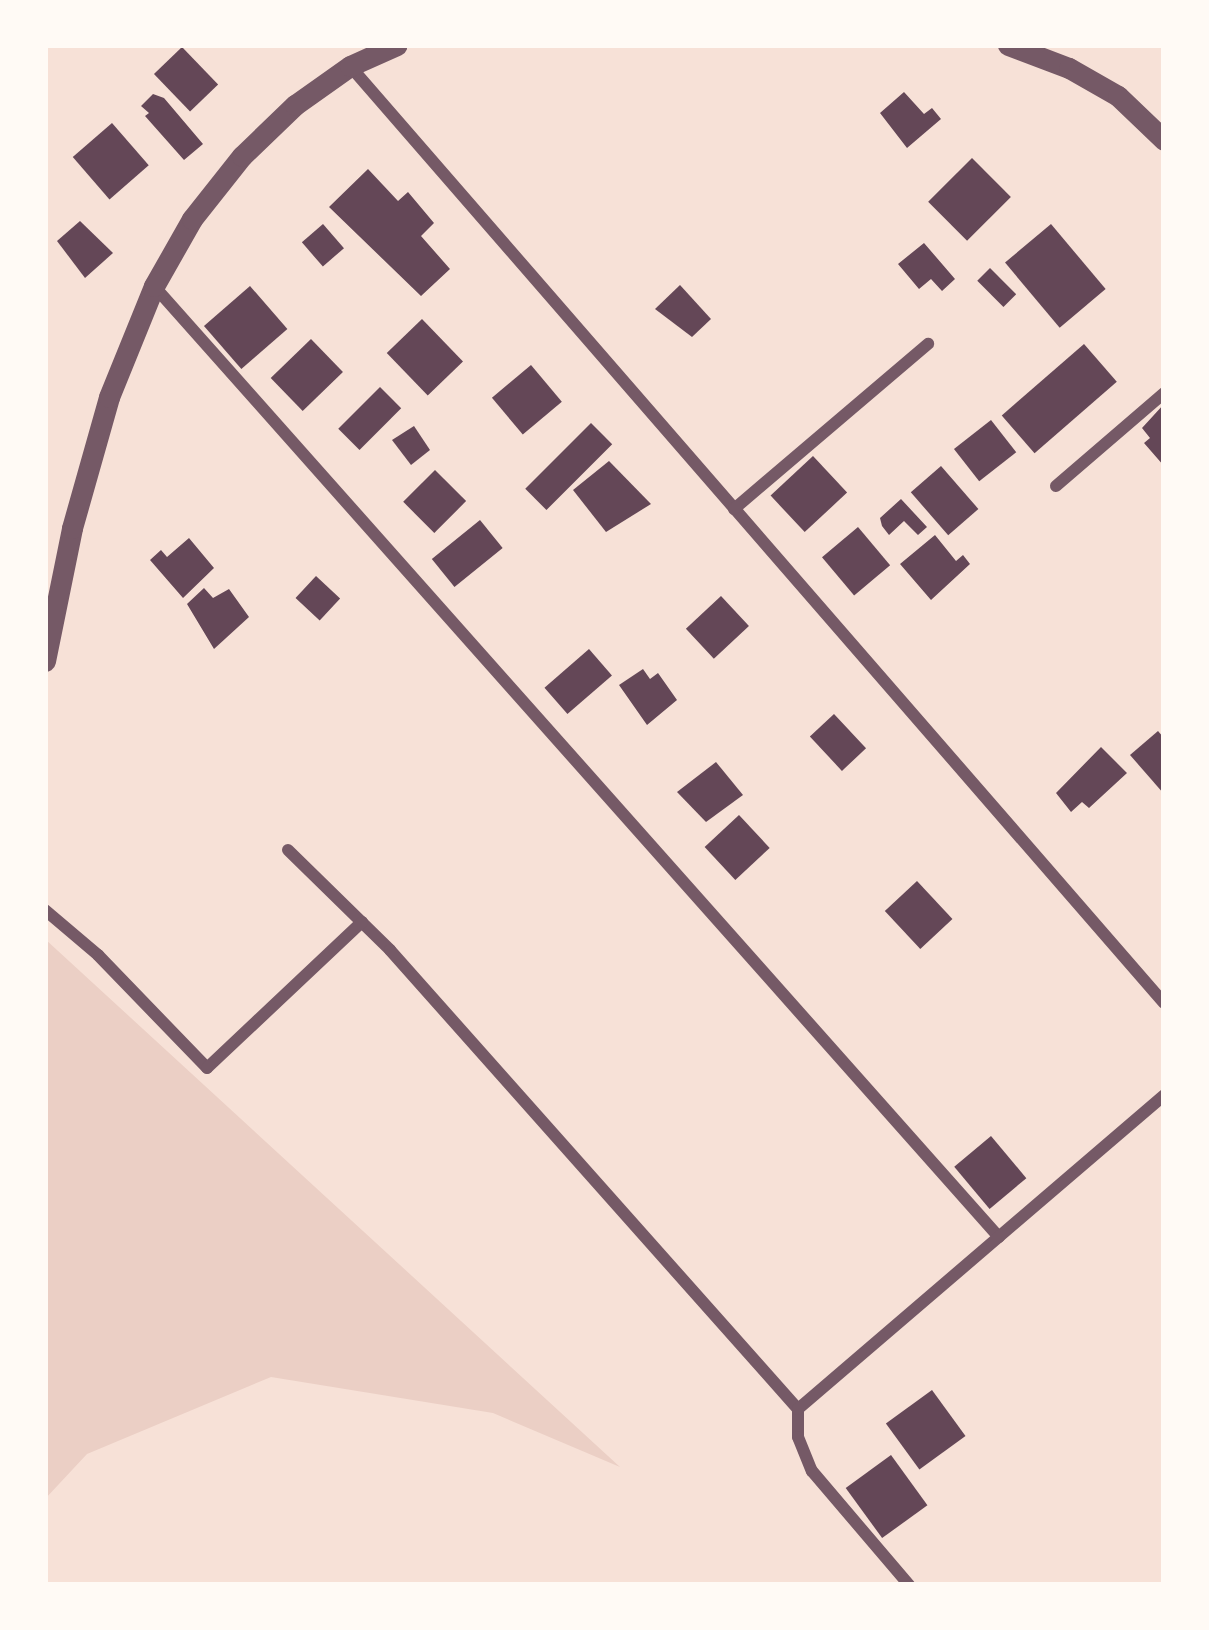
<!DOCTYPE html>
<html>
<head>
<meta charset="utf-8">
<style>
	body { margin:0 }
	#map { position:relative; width:1209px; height:1630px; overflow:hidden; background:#f7e1d7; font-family:Montserrat,sans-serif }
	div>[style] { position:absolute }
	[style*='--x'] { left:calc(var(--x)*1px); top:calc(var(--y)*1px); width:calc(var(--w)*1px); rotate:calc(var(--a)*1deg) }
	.green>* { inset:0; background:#ebcfc5 }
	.building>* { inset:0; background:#644757; transform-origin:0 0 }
	.minor>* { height:12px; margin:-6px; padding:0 6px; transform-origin:6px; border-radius:6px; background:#755966 }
	.tertiary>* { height:21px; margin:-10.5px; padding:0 10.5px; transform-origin:10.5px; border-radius:10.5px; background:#755966 }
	span { translate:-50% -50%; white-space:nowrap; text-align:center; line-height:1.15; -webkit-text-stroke:10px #fffaf5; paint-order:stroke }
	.frame { position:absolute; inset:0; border:48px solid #fffaf5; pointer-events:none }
</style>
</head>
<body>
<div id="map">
	<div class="green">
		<i style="clip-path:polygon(45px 939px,620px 1467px,493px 1413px,271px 1377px,87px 1454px,45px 1499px)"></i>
	</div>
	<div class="building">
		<i style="left:182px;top:47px;width:52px;height:39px;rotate:46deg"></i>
		<i style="clip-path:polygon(904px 92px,924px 114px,932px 108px,941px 119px,907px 148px,880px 113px)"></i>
		<i style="clip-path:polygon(153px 94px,164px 98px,203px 144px,184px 160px,145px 116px,149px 113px,141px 106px)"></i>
		<i style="left:112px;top:123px;width:56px;height:52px;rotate:49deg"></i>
		<i style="left:972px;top:158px;width:55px;height:62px;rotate:45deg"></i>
		<i style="clip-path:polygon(368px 169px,398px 201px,408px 192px,434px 223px,421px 236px,450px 269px,421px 296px,329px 207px)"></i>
		<i style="clip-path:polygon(80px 221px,113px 253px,85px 278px,57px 241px)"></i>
		<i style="left:323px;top:224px;width:32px;height:28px;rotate:49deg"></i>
		<i style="left:1051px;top:224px;width:85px;height:60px;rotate:50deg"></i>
		<i style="clip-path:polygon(924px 243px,955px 279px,942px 291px,931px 279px,919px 289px,898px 264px)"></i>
		<i style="left:990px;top:268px;width:37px;height:18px;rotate:45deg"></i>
		<i style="clip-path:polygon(680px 285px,711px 319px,692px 337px,655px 309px)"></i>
		<i style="left:250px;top:286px;width:57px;height:61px;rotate:49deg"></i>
		<i style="left:422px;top:319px;width:59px;height:49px;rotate:46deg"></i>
		<i style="left:311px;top:339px;width:46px;height:56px;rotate:46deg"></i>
		<i style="left:1084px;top:344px;width:50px;height:109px;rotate:49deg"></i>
		<i style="left:531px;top:365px;width:48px;height:51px;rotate:50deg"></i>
		<i style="left:380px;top:387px;width:30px;height:59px;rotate:45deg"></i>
		<i style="clip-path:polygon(1164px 404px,1164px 466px,1144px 443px,1150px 438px,1142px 428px)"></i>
		<i style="left:991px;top:420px;width:41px;height:47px;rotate:52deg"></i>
		<i style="left:591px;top:423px;width:30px;height:93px;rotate:45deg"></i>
		<i style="clip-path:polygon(414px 426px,430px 450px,411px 465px,392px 440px)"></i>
		<i style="left:813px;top:456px;width:50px;height:58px;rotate:47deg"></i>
		<i style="clip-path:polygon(609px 461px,651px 504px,606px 532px,573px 490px)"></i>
		<i style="left:941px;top:466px;width:57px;height:40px;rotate:49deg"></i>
		<i style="left:435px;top:470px;width:44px;height:45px;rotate:45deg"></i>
		<i style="clip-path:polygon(901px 499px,927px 527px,918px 535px,904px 521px,889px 535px,882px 526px,880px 518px)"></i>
		<i style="left:480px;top:520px;width:36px;height:62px;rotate:51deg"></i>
		<i style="left:858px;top:527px;width:50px;height:47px;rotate:50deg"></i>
		<i style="clip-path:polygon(935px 535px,956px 561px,963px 555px,970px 564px,931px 600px,900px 564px)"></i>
		<i style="clip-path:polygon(189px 538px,214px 568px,183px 598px,150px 560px,161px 550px,167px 557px)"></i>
		<i style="left:316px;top:576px;width:33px;height:30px;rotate:43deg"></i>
		<i style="clip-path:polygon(204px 588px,213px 598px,229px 589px,249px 617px,214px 649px,187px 604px)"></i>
		<i style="left:721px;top:596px;width:41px;height:48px;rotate:47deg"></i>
		<i style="left:589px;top:649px;width:35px;height:59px;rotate:49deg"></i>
		<i style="clip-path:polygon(643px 669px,650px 679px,658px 673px,677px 700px,647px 725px,619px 685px)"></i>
		<i style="left:834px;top:714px;width:47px;height:33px;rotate:47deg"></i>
		<i style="clip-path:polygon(1158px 731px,1164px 738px,1164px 794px,1130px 755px)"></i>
		<i style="clip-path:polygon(1101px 747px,1127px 773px,1089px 808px,1082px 802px,1071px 812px,1056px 793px)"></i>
		<i style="clip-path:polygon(716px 762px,743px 795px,706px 822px,677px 792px)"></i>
		<i style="left:739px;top:815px;width:45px;height:47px;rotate:47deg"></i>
		<i style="left:917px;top:881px;width:52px;height:44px;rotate:47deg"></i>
		<i style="left:991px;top:1136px;width:55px;height:48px;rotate:50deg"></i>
		<i style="left:932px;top:1390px;width:57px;height:57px;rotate:54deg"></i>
		<i style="left:891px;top:1455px;width:62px;height:56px;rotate:54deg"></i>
	</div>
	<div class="minor">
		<i style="--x:350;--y:66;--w:1241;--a:49.02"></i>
		<i style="--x:154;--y:286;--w:1272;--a:48.38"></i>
		<i style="--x:1056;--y:486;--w:143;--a:-40.7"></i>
		<i style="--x:734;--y:509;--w:255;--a:-40.4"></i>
		<i style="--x:288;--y:850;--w:143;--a:44.4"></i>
		<i style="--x:390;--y:950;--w:614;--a:48.37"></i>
		<i style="--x:798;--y:1409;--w:28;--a:90"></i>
		<i style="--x:798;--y:1437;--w:37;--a:68"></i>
		<i style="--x:812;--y:1471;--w:150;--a:49.6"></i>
		<i style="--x:45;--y:910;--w:70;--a:40.3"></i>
		<i style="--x:98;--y:955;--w:157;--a:46"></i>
		<i style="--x:207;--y:1068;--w:213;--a:-43.3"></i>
		<i style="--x:798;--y:1409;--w:482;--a:-40.6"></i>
	</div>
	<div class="tertiary">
		<i style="--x:1008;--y:45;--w:65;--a:20.7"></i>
		<i style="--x:1069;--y:68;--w:56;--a:29.7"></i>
		<i style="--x:1118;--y:96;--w:64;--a:43.7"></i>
		<i style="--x:45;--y:661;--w:136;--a:-78.5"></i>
		<i style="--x:72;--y:528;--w:136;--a:-74.2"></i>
		<i style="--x:109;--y:397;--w:120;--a:-67.9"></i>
		<i style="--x:154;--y:286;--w:77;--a:-60.4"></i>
		<i style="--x:192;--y:219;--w:80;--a:-51.6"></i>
		<i style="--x:242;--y:156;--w:74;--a:-43.9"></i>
		<i style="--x:295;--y:105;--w:67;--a:-35.3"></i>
		<i style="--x:350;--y:66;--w:51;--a:-24.1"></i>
	</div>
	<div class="frame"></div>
</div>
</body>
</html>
